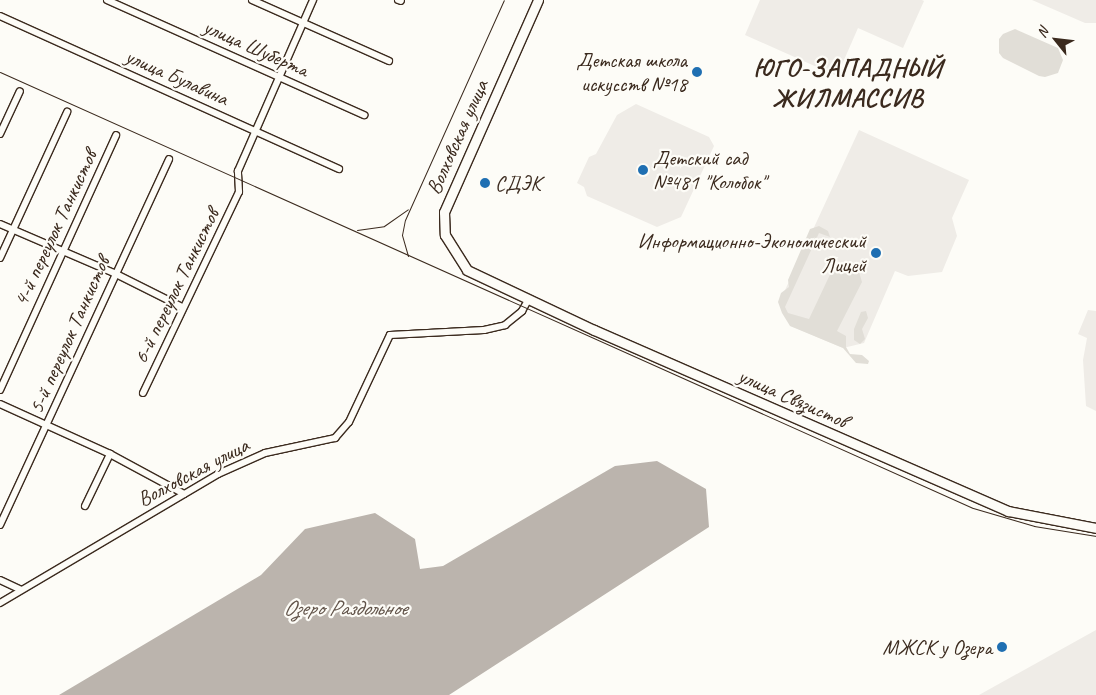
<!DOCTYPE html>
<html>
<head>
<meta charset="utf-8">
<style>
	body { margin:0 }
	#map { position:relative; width:1096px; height:695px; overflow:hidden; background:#fdfcf7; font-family:Caveat,sans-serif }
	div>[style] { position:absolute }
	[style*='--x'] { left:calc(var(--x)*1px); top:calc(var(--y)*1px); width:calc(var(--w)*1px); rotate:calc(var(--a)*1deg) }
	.built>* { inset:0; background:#efece7 }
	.green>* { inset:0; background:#e1ded7 }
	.water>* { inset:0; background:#bbb4ad }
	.roads { filter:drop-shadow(1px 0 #3b2a1e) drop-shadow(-1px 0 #3b2a1e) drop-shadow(0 1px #3b2a1e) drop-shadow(0 -1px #3b2a1e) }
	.street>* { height:6px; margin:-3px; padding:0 3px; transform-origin:3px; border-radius:3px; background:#fdfcf7 }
	.secondary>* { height:9px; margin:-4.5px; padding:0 4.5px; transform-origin:4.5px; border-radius:4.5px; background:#fdfcf7 }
	.tram>* { height:1px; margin:-0.5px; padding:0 0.5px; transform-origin:0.5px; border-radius:0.5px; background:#3b2a1e }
	.dots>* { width:14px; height:14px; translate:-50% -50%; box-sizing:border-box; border:2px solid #fdfcf7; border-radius:50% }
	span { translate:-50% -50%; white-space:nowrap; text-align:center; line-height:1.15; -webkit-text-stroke:4.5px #fdfcf7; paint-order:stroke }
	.street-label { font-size:21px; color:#3b2a1e }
	.poi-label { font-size:21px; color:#3b2a1e }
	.right { translate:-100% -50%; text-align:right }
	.left { translate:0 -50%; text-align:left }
	.water-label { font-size:22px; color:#615349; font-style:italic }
	.district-label { font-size:26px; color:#3b2a1e; font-weight:700; letter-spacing:1px }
	.north { position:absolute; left:1031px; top:15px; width:50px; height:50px; -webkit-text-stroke:4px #fdfcf7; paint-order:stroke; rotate:299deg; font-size:14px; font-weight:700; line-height:20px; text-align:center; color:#3b2a1e }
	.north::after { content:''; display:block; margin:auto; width:18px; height:22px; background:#3b2a1e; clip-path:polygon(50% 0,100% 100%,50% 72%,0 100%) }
</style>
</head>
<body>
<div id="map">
	<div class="built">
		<i style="clip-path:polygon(760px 0,922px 0,924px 1px,903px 48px,858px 28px,837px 76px,745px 35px)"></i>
		<i style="clip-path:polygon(1032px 0,1096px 0,1096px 23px,1085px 23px)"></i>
		<i style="clip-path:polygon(636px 104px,709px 137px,714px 146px,681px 217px,657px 227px,587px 196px,584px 187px,577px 183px,589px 157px,596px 154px,617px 115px)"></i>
		<i style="clip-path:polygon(859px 130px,969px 180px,952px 218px,957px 236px,942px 272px,908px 276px,895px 271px,864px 343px,843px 348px,791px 326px,780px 301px)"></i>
		<i style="clip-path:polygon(1088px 310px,1096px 311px,1096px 411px,1086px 406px,1083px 360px,1087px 338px,1078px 334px)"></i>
		<i style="clip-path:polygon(1096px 630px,1096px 695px,979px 695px)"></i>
	</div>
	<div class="green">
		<i style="clip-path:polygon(1015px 29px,1058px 48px,1063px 60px,1058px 73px,1045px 77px,1039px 76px,1003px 58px,999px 53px,999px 39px,1003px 34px)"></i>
		<i style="clip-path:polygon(819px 226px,828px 231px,830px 237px,819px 233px,785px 307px,788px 313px,809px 319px,835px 264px,859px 272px,862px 282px,837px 331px,846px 336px,846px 347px,850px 354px,862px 355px,869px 361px,868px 364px,856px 363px,843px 348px,790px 326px,782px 313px,778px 302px,781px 293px,789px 287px,788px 280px,810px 229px)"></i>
		<i style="clip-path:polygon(866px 311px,868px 318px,862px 329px,865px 339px,860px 344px,854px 340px,854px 329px,861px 312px)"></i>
	</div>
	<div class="water">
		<i style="clip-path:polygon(657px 461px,706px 489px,709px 527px,449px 695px,59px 695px,261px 575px,305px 529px,375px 513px,415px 539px,420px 569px,443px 566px,615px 466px)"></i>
	</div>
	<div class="roads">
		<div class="street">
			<i style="--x:107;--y:0;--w:282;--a:24.1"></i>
			<i style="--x:252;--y:0;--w:150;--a:24"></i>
			<i style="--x:398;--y:0;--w:3;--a:18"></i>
			<i style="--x:0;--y:16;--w:372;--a:24.3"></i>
			<i style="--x:0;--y:134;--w:47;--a:-65.1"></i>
			<i style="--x:0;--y:224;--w:124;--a:23.3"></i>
			<i style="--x:114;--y:273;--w:76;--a:26.6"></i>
			<i style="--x:0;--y:258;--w:161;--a:-65.3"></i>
			<i style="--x:0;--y:390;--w:280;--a:-65.5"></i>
			<i style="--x:143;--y:393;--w:223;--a:-64.5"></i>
			<i style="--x:239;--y:192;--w:21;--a:-93"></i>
			<i style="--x:238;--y:171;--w:187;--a:-66.3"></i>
			<i style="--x:0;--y:404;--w:121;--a:24.4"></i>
			<i style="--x:110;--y:454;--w:84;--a:28.4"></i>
			<i style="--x:85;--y:506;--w:58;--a:-64.3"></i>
			<i style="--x:0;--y:525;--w:403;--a:-65.2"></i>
			<i style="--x:0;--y:580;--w:23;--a:25"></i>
			<i style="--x:0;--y:603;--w:253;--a:-30.6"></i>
			<i style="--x:218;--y:474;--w:51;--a:-24.1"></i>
			<i style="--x:265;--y:453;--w:72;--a:-12.1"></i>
			<i style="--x:335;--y:438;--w:21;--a:-49"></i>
			<i style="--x:349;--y:422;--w:96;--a:-64.8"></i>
			<i style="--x:390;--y:335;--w:94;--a:-3"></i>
			<i style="--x:484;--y:330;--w:22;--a:-13"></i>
			<i style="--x:505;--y:325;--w:22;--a:-39"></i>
			<i style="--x:522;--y:311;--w:13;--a:-61"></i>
		</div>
		<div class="secondary">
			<i style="--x:538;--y:0;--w:232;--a:113.9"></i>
			<i style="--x:444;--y:212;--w:23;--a:88"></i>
			<i style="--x:445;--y:235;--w:41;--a:57.8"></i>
			<i style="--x:467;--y:270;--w:140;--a:25.3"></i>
			<i style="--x:594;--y:330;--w:452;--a:23.6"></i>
			<i style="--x:1008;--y:511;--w:90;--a:10.9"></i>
		</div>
	</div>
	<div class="tram">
		<i style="--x:0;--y:72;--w:1066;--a:24.14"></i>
		<i style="--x:973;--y:508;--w:64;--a:16.4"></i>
		<i style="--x:1034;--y:526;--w:63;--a:9.2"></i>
		<i style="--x:357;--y:230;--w:27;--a:-8"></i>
		<i style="--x:384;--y:226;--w:29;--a:-35"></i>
		<i style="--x:408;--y:256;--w:22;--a:-106"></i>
		<i style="--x:402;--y:235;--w:15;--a:-79"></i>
		<i style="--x:405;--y:220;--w:241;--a:-65.8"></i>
	</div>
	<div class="dots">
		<i style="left:697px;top:72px;background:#1f6fb2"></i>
		<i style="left:643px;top:170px;background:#1f6fb2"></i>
		<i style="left:485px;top:183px;background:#1f6fb2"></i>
		<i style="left:876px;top:253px;background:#1f6fb2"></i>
		<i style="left:1002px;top:647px;background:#1f6fb2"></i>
	</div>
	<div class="street-label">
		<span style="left:256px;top:48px;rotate:24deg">улица Шуберта</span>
		<span style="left:177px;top:77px;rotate:24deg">улица Булавина</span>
		<span style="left:457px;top:137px;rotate:-66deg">Волховская улица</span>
		<span style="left:55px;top:228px;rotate:-65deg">4-й переулок Танкистов</span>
		<span style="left:176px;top:286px;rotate:-64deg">6-й переулок Танкистов</span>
		<span style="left:69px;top:335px;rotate:-66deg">5-й переулок Танкистов</span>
		<span style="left:793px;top:398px;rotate:24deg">улица Связистов</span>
		<span style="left:193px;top:472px;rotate:-28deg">Волховская улица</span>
	</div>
	<div class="poi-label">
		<span class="right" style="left:687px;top:72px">Детская школа<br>искусств №18</span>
		<span class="left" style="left:653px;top:170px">Детский сад<br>№481 "Колобок"</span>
		<span class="left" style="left:495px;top:183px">СДЭК</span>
		<span class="right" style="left:866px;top:253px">Информационно-Экономический<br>Лицей</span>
		<span class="right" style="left:992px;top:647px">МЖСК у Озера</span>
	</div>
	<div class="water-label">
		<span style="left:345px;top:609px">Озеро Раздольное</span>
	</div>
	<div class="district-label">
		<span style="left:848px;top:83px">ЮГО-ЗАПАДНЫЙ<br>ЖИЛМАССИВ</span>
	</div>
	<div class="north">N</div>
</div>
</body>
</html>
